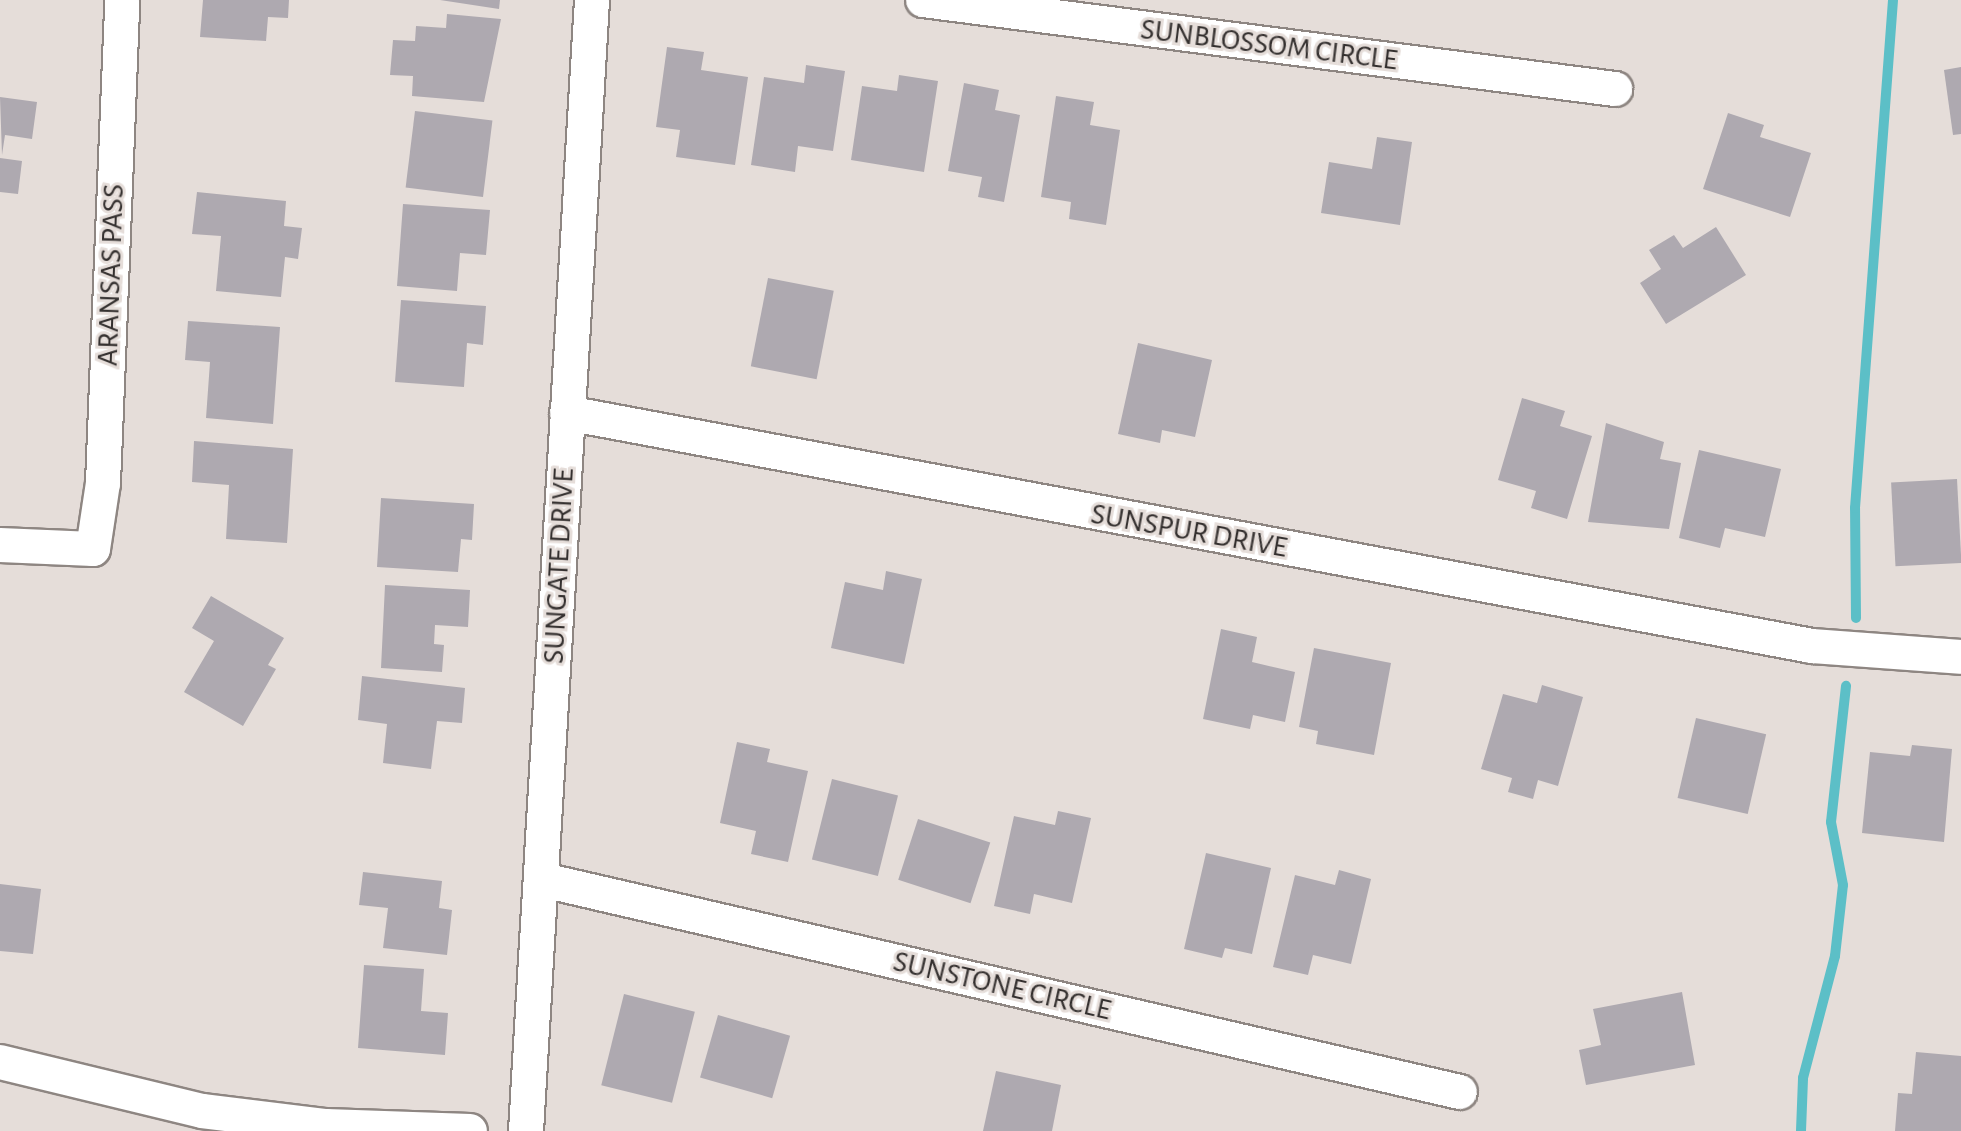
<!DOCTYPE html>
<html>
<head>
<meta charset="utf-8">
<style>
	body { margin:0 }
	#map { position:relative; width:1961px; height:1131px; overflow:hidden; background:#e5ddd9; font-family:"Alegreya Sans",sans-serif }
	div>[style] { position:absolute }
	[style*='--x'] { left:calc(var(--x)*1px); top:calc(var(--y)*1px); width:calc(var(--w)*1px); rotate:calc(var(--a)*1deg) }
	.stream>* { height:10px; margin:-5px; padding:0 5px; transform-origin:5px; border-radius:5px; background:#5cbfc7 }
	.building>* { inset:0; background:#aea9b0; transform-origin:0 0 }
	.roads { filter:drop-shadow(2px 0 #8e8682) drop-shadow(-2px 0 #8e8682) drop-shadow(0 2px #8e8682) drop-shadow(0 -2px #8e8682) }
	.street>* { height:34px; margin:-17px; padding:0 17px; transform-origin:17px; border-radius:17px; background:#fff }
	span { translate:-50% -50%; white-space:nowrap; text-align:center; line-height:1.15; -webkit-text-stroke:6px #e5ddd9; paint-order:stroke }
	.street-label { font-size:30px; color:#34302f }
</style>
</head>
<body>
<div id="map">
	<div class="stream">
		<i style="--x:1856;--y:618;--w:110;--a:-90.5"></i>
		<i style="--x:1855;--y:508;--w:509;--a:-85.72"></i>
		<i style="--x:1801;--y:1131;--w:53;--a:-87.8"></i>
		<i style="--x:1803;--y:1078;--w:126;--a:-75.3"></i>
		<i style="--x:1835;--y:956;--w:71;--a:-83.6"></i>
		<i style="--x:1843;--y:885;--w:64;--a:-100.8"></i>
		<i style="--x:1831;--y:822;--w:137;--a:-83.7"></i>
	</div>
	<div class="building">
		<i style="clip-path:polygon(203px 0,289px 0,288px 18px,268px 17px,266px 41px,200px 37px)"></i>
		<i style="clip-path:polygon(440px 0,500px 0,499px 9px)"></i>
		<i style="clip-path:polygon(447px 14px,501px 19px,484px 102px,412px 96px,413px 76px,390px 75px,393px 40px,415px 41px,416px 26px,446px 28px)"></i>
		<i style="clip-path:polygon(667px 47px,704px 52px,701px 70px,748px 77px,735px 165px,676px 157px,680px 130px,656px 127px)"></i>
		<i style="clip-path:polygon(806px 65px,845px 71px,833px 151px,798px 146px,795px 172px,751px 165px,764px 77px,804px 83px)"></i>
		<i style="clip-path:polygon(1961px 67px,1961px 134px,1953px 135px,1944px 70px)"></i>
		<i style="clip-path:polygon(899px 75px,938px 81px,924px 172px,851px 160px,862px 86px,897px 91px)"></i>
		<i style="clip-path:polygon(964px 83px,999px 90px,995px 110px,1020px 115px,1004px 202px,978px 197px,982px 177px,948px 171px)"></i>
		<i style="clip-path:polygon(1056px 96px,1094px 102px,1090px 125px,1120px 130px,1106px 225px,1069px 219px,1071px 202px,1041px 197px)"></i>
		<i style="clip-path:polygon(0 97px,37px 102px,32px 139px,5px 135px,2px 155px)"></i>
		<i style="left:415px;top:111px;width:78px;height:77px;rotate:7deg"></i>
		<i style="clip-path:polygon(1728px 113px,1764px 125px,1760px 137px,1811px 153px,1790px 217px,1703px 189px)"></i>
		<i style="clip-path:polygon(1377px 137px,1412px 142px,1400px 225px,1321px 213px,1329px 162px,1372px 169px)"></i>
		<i style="clip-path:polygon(0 158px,22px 161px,18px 194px,0 192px)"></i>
		<i style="clip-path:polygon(197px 192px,286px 201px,284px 226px,302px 228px,298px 259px,285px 257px,281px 297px,216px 291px,221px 236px,192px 234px)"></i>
		<i style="clip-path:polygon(403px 204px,490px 210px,486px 255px,460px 253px,457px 291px,397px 286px)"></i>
		<i style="clip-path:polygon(1716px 227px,1746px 275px,1666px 324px,1640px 283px,1661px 269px,1649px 250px,1674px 235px,1683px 248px)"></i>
		<i style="left:768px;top:278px;width:67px;height:90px;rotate:11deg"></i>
		<i style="clip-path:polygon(401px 300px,486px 306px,483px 345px,467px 343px,464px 387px,395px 382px)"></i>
		<i style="clip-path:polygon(188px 321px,280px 327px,273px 424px,206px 418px,210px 362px,185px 360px)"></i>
		<i style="clip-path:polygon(1138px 343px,1212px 360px,1195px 437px,1162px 430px,1160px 443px,1118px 434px)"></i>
		<i style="clip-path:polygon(1522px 398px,1565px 411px,1560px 426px,1592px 436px,1567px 519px,1531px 508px,1536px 491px,1498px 480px)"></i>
		<i style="clip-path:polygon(1606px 423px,1664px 442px,1660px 459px,1681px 463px,1669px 529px,1588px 522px)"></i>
		<i style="clip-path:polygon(194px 441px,293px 449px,287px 543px,226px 539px,229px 485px,192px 482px)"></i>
		<i style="clip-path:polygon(1699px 450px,1781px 469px,1765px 537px,1725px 528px,1720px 548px,1679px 538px)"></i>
		<i style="left:1957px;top:479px;width:84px;height:66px;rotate:87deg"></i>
		<i style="clip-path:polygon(381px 498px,474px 504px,472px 540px,461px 539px,458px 572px,377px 567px)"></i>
		<i style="clip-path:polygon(886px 571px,922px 579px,904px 664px,831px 648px,845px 582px,883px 590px)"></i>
		<i style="clip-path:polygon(385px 585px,470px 590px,468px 627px,435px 625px,434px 644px,444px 645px,442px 672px,381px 668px)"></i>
		<i style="clip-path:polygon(211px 596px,284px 638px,268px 665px,276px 669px,243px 726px,184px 692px,214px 641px,192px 628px)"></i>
		<i style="clip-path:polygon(1221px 629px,1257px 637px,1252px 662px,1295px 672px,1285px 722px,1253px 715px,1250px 729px,1203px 719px)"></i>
		<i style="clip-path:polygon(1314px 648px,1391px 663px,1374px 755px,1316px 744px,1318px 731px,1299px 727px)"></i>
		<i style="clip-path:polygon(362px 676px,465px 688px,462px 723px,437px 721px,431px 769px,383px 763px,387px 724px,358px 720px)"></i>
		<i style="clip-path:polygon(1542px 685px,1583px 697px,1558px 786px,1538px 780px,1533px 799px,1508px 792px,1512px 778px,1481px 769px,1503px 694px,1537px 703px)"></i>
		<i style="left:1696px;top:718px;width:72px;height:82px;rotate:13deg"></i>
		<i style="clip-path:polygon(737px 742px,770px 749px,767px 762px,808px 771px,788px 862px,751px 854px,756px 831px,720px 823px)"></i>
		<i style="clip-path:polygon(1912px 745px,1952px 749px,1944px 842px,1862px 833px,1870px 752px,1910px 756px)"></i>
		<i style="left:832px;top:779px;width:68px;height:83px;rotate:14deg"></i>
		<i style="clip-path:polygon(1058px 811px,1091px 818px,1072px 903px,1034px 894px,1030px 914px,994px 906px,1014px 816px,1055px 825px)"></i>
		<i style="left:918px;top:819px;width:76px;height:64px;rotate:18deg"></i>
		<i style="clip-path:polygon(1206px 853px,1271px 868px,1252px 954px,1225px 948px,1222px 958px,1184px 949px)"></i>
		<i style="clip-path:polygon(1339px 870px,1371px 879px,1351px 964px,1313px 955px,1308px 975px,1273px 967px,1295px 875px,1335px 885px)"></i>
		<i style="clip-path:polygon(363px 872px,442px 881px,439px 908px,452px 910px,447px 955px,383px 948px,388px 908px,359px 905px)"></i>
		<i style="clip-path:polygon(0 884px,41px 889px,33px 954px,0 951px)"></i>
		<i style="clip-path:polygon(364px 965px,424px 969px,421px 1011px,448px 1013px,445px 1055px,358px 1048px)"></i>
		<i style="clip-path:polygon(1682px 992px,1695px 1065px,1586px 1085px,1579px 1050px,1601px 1045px,1593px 1009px)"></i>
		<i style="left:624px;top:994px;width:73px;height:94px;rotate:14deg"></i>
		<i style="left:718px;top:1015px;width:75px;height:65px;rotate:16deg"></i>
		<i style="clip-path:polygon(1916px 1052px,1961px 1056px,1961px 1131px,1895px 1131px,1898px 1093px,1912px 1094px)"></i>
		<i style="clip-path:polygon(996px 1071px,1061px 1085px,1052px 1131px,983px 1131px)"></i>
	</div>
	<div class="roads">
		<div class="street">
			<i style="--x:923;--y:0;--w:698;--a:7.33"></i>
			<i style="--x:567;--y:413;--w:1267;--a:10.6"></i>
			<i style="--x:1812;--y:646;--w:149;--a:4.2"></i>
			<i style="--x:0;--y:545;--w:93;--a:2.5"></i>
			<i style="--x:93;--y:549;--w:67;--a:-81.4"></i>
			<i style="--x:103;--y:483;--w:483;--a:-87.7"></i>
			<i style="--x:543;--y:880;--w:941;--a:13.02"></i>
			<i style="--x:0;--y:1062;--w:208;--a:13.6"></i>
			<i style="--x:202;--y:1111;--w:125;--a:6.9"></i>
			<i style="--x:326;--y:1126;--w:144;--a:2"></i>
			<i style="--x:526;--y:1131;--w:1133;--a:-86.66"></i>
		</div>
	</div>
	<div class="street-label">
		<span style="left:1269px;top:45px;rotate:7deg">SUNBLOSSOM CIRCLE</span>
		<span style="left:111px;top:275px;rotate:-88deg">ARANSAS PASS</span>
		<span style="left:1189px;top:531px;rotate:10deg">SUNSPUR DRIVE</span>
		<span style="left:559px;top:566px;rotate:-87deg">SUNGATE DRIVE</span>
		<span style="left:1002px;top:986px;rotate:13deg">SUNSTONE CIRCLE</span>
	</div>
</div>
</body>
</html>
